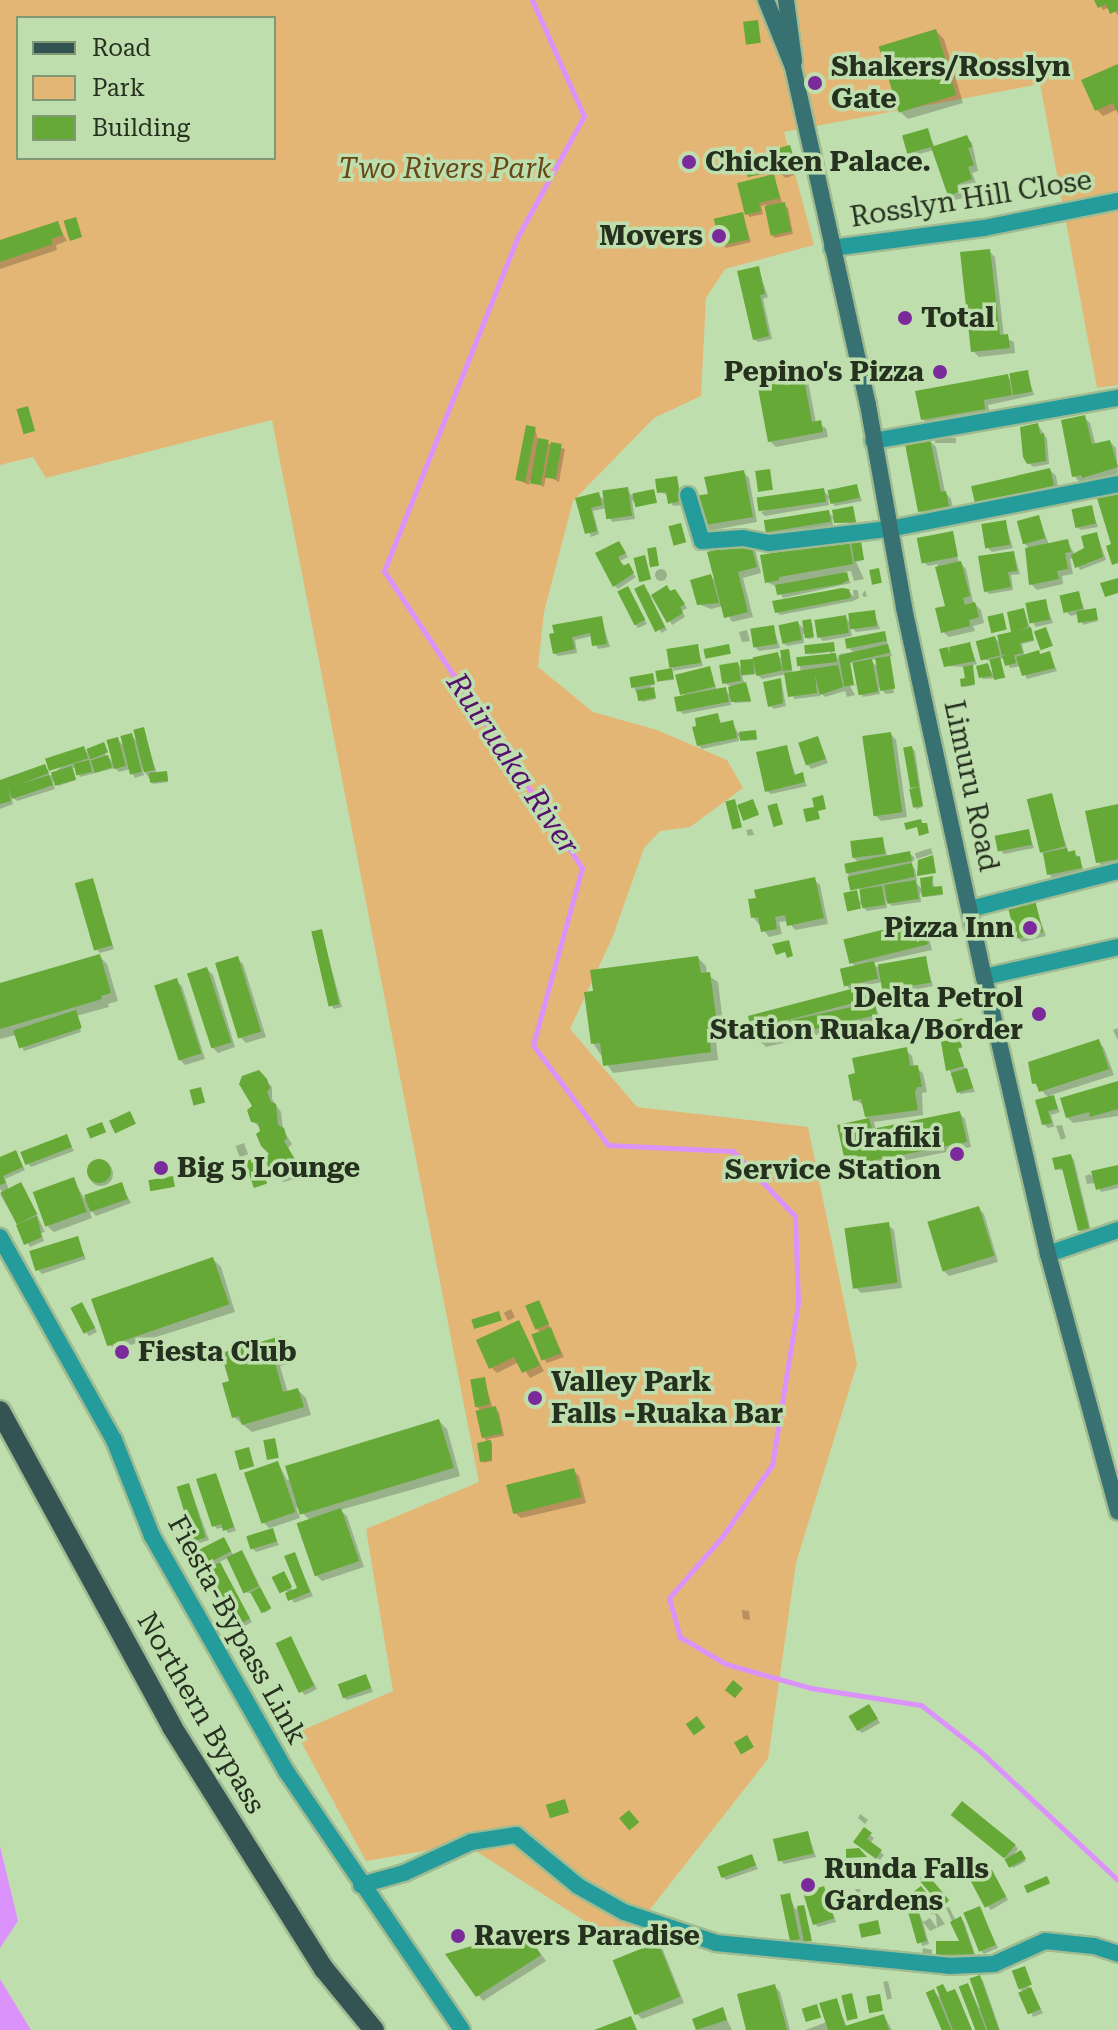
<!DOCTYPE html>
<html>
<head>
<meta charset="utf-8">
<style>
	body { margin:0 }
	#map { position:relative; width:1118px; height:2030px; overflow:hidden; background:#bfdeae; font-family:"Roboto Serif",serif }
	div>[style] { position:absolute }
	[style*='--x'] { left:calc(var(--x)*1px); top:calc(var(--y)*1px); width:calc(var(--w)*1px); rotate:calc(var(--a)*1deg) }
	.green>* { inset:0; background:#e4b676 }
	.water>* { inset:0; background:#db93fb }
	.shadow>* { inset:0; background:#0003; transform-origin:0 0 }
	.round { border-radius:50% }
	.stream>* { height:5px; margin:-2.5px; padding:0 2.5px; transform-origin:2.5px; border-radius:2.5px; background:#db93fb }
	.building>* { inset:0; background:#66a937; transform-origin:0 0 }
	.roads { filter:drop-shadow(2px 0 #a0bb91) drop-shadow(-2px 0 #a0bb91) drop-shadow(0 2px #a0bb91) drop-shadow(0 -2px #a0bb91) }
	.minor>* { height:16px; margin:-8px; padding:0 8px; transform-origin:8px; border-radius:8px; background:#249c9c }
	.secondary>* { height:16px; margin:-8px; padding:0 8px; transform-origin:8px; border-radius:8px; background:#387171 }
	.primary>* { height:20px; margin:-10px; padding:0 10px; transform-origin:10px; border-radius:10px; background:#345454 }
	.dots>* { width:22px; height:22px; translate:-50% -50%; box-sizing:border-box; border:4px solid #bfdeae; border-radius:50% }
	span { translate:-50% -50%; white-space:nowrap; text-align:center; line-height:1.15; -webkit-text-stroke:7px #bfdeae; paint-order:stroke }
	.poi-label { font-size:28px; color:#25301e; font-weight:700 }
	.left { translate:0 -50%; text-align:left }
	.right { translate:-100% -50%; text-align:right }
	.park-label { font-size:28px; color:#674817; font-style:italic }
	.street-label { font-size:28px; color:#25301e }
	.water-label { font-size:30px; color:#550f6d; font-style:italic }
	.legend { position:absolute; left:16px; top:16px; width:260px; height:144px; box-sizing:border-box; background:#bfdeae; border:2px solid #819874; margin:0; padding:10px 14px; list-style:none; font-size:24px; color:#25301e }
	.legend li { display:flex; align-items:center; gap:16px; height:40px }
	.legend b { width:40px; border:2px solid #819874 }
</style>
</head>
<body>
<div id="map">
	<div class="green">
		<i style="clip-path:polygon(evenodd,0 0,1118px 0,1118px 385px,1097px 388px,1040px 84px,784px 132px,814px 245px,725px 269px,706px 298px,701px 396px,654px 418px,573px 501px,544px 612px,538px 667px,593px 712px,657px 730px,727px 760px,743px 788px,690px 827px,660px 831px,644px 848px,613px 936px,570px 1029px,637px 1107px,808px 1127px,857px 1364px,796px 1563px,768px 1759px,622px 1945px,465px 1844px,366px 1861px,296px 1733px,393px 1691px,366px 1529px,479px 1482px,272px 420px,46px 478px,33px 457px,0 465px,0 0,18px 18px,274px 18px,274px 158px,18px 158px,18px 18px)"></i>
	</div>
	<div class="water">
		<i style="clip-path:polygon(0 1846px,18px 1921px,0 1948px)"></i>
		<i style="clip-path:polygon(0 1979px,31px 2030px,0 2030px)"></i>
	</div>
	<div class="shadow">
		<i style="clip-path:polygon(1096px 0,1118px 0,1118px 15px,1110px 7px,1103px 10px)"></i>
		<i style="clip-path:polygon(936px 31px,944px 39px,963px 103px,908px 119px,899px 111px)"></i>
		<i style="clip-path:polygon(1118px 66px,1118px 109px,1103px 116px,1097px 110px)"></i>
		<i style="clip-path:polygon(927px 130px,935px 148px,967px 137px,972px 143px,978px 171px,972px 173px,977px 185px,963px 190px,966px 197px,955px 200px,950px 195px,934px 150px,912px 156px,909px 152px)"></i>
		<i style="clip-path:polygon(790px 147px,798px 168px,793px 170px,794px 175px,786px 178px,776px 170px)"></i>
		<i style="clip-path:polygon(769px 162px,783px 205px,788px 208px,793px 234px,775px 238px,771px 234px,766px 205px,761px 206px,763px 214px,750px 217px,747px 214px,768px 177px,767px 174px,749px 176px)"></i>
		<i style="clip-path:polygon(742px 214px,751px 242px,726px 248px,722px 244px)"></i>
		<i style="clip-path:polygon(57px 224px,67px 241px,56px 245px,57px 250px,0 269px,0 242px)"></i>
		<i style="clip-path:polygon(989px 251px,995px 257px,1004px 337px,1014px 342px,1015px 353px,979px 357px,973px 351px)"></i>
		<i style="clip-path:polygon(758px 268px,768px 297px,763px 299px,772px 339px,758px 342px,754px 339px)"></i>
		<i style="clip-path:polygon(800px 366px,806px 371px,816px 423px,826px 428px,828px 437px,776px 447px,770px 441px)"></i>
		<i style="clip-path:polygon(1027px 372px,1034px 395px,988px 405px,990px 414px,929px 425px,923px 419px,1007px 376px,1013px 382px)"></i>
		<i style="clip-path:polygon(1084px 417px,1090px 423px,1096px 446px,1110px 442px,1116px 448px,1118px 473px,1101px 480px,1080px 482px,1074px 476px)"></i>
		<i style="clip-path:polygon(1038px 425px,1047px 439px,1049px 464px,1033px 467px,1029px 463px)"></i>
		<i style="clip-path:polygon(535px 429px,538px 440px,565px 449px,559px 482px,546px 475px,544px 487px,530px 480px,529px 485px,518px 480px)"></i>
		<i style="left:956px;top:438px;width:5px;height:21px;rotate:90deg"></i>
		<i style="clip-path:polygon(930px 441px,936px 447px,945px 492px,951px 499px,954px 512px,926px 517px,920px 511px)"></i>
		<i style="clip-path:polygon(1050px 470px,1056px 476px,1059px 491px,983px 508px,977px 502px)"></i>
		<i style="clip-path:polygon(743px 472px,749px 478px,757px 522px,707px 531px,701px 525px,710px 496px)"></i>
		<i style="clip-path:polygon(676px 478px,683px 505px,673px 506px,668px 495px,659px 492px)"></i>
		<i style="clip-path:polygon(857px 487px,862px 501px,835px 506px,828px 498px,829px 505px,765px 516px,761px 512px,823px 490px,831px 498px)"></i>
		<i style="clip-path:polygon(627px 489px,631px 495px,654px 491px,657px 503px,637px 505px,632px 500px,635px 519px,612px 522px,607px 508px,593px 511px,599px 534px,591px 537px,578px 500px,598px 494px,606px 502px)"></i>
		<i style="clip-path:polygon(1091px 507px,1098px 527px,1081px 530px,1077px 527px)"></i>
		<i style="clip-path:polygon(853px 510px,856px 523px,837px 523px,832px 518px,833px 525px,771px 534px,767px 531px,828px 512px,835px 519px)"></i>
		<i style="clip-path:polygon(1039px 517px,1049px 545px,1067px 541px,1075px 555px,1087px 549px,1097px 534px,1106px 560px,1080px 570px,1074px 558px,1070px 559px,1073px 574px,1062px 576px,1063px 584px,1037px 590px,1031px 584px,1030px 549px,1024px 543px)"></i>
		<i style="clip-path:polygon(1005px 522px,1013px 548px,992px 552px,988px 548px)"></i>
		<i style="clip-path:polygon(952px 534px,958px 560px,966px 569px,973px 602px,981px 610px,984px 623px,973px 626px,975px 631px,949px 637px,943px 632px,948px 607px,937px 564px,928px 566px,924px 562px)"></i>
		<i style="clip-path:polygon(848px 542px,861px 544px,864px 560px,856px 562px,864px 579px,854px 581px,851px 571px,844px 572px,851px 583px,783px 598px,777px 587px,767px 582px)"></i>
		<i style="clip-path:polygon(619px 543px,628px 557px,620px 561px,636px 577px,618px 589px,614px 585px)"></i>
		<i style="clip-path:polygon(749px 543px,755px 549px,761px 573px,743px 578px,753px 617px,732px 622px,723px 606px,711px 609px,698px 604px,710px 576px,718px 583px)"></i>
		<i style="clip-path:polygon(1014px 553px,1020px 574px,1011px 575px,1013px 590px,989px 594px,986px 591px)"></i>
		<i class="round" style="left:655px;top:569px;width:12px;height:12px"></i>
		<i style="clip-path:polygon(628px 588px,647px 624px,638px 628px,635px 624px)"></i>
		<i style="clip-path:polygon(666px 588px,678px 595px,687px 608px,682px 611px,685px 617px,672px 625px,654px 596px,651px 598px,667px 630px,661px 633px,647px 589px,651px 597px)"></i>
		<i style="clip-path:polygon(848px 590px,854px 597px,853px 590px,857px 590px,862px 595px,865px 590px,867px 596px,864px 597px,858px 591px,859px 598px,853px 601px,780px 615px,777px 612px)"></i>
		<i style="clip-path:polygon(1078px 593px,1086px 613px,1096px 612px,1098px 621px,1083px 625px,1079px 614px,1071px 616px,1067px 613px)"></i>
		<i style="clip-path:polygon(1045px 601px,1053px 623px,1036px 627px,1033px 623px)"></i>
		<i style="clip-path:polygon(874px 612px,880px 629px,856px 632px,850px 626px,852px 636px,823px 641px,819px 637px,845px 617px,851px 623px)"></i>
		<i style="clip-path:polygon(1025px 612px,1034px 641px,1022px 644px,1025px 657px,1049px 653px,1057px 671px,1027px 679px,1021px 666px,1010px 668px,1005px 658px,1000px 659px,1005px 678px,982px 679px,987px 665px,994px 675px,991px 661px,982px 659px,995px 638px,1002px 645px,1016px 633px)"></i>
		<i style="clip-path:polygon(601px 618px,610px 647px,598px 649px,592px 636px,575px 640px,577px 653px,558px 656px,554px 653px,551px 636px)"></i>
		<i style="clip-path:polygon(798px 623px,806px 631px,812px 623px,814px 638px,808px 639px,803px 633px,804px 643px,787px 646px,783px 643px)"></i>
		<i style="clip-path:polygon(773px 627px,780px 648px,759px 651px,755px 647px)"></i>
		<i style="clip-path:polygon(739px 632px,747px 630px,750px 641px,742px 642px)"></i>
		<i style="clip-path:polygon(evenodd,884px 633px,892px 656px,888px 657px,894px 693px,886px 694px,879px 687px,880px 694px,863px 697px,858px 685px,850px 686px,855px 695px,847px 697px,845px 691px,825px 697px,820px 692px,820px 696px,794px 699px,787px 674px,762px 679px,757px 674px,742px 676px,751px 702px,735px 703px,730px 698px,731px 705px,683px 714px,679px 710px,686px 697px,682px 692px,710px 668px,717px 691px,725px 690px,732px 696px,730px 686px,724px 683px,738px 664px,743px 670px,742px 662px,777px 654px,784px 661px,789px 652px,793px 674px,801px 673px,799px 662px,831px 656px,830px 652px,807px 655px,834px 645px,835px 652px,832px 652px,842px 662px,840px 654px,853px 652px,849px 648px,884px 633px,877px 659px,879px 668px,870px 660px,877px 659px,884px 633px,850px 663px,854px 663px,858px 684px,854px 685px,850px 663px)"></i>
		<i style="clip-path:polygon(969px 644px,977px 664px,971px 666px,975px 685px,964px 687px,967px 680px,965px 667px,946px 666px,947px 649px,953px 655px)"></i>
		<i style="clip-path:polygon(697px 646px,703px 666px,672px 671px,674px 680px,660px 681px,658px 674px,674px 670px,671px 667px)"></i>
		<i style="clip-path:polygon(653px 677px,655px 685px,650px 686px,656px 699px,642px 702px,634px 688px)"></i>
		<i style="clip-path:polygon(781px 680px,786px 706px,774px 709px,770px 706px)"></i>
		<i style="clip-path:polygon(718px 715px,722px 725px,732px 722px,738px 733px,755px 732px,757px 740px,743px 741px,738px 736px,739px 741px,702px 749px,698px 745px)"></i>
		<i style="clip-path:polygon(143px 729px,157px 774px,167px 775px,168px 782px,153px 784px,142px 768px,144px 775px,135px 778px,130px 769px,119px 772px,115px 768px,80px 777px,76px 767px,72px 768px,76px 780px,58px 786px,52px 780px,55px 789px,17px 801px,11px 796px,13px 804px,0 809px,0 782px,44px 766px,50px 776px,84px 749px,92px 757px,105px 745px,105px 754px,114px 763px,117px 739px,124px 746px,131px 735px,139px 743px)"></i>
		<i style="clip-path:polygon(891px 734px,896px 740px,907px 817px,881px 821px,875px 815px)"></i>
		<i style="clip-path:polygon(818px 738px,828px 763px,811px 769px,808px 765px)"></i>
		<i style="clip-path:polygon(786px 747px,796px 776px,802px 775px,807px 786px,771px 794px,767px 791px)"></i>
		<i style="clip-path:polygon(912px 748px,915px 751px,923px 807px,916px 809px,915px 790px,911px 786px)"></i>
		<i style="clip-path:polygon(1051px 796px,1068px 851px,1078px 856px,1084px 871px,1052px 878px,1049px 874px,1042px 851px)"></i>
		<i style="clip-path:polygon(1118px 808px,1118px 865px,1104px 868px,1098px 862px)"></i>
		<i style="clip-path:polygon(752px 829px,754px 835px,748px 836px,746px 830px)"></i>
		<i style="clip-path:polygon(1028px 831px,1034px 848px,1004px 854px,1001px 851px)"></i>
		<i style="clip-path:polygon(882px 839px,888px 857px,909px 853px,915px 858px,911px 864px,915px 869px,917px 880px,914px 881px,923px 890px,932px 879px,935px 889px,941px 888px,943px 895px,925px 897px,920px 892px,921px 902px,892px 906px,886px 900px,887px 908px,867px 911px,860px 904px,861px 889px,852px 887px,847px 871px,858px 862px,854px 858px)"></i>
		<i style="left:931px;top:848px;width:6px;height:17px;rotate:72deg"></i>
		<i style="clip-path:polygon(92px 880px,114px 949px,100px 953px,96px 949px)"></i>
		<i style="clip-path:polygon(814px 880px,820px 885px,828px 924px,795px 930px,788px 921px,779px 922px,782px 934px,769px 937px,753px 917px)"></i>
		<i style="clip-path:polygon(1034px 902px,1046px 936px,1022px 942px,1018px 938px)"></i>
		<i style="clip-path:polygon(921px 922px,927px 928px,932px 950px,873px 963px,877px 967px,925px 958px,933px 986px,888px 995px,883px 982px,867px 985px,875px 992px,878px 1004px,874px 1005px,882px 1020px,766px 1047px,760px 1041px,753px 1029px,852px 991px,846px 985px,856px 967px,850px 961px)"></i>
		<i style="clip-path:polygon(321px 931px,342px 1007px,334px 1009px,331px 1005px)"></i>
		<i style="clip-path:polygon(99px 956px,107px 964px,118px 1001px,108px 1004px,109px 1007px,76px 1016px,81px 1032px,24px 1051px,16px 1035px,0 1039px,0 985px)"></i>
		<i style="clip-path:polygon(237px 958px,243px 964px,266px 1037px,246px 1043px,240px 1037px)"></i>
		<i style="clip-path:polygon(698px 958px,706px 966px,707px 975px,718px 982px,725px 1039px,716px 1040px,718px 1060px,613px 1073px,593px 1043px)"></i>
		<i style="clip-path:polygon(207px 969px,213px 975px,235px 1047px,218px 1053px,212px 1047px)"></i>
		<i style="clip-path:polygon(176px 981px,182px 986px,205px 1059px,185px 1065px,180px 1060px)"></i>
		<i style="clip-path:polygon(962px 1021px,966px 1035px,959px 1037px,962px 1048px,957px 1049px,975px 1092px,960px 1094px,943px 1055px,957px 1040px)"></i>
		<i style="clip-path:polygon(1118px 1028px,1118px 1039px,1117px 1039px,1113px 1030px)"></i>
		<i style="clip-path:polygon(1099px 1042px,1104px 1048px,1114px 1075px,1051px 1095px,1060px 1112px,1051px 1115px,1054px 1126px,1062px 1125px,1066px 1138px,1061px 1140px,1056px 1126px,1048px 1128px,1044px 1124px,1049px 1098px,1034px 1083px)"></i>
		<i style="clip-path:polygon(906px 1050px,912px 1056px,914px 1067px,923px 1073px,927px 1092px,922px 1093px,923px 1115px,874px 1122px,876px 1131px,959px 1113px,965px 1119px,971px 1147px,853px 1171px,848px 1165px,867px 1120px,864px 1105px,855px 1100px)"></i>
		<i style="clip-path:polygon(259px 1073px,272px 1087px,272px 1099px,281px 1112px,283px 1130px,292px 1144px,288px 1148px,301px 1169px,300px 1177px,284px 1182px,271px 1169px,272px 1154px,263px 1131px,253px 1121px)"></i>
		<i style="clip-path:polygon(1118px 1083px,1118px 1116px,1073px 1123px,1067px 1117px)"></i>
		<i style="clip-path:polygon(66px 1137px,74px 1151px,31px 1167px,27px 1163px)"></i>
		<i style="left:244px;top:1143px;width:12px;height:9px;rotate:70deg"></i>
		<i style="clip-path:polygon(16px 1153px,25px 1170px,5px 1179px,9px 1190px,21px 1184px,24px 1188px,45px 1232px,41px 1233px,44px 1241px,30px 1247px,0 1194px,3px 1193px,0 1189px,0 1159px)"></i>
		<i style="clip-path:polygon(1071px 1156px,1074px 1160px,1091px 1231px,1083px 1233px,1079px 1230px,1065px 1171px,1057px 1169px)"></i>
		<i class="round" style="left:89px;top:1162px;width:24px;height:24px"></i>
		<i style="clip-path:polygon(1118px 1168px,1118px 1188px,1101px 1192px,1096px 1183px,1087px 1184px,1085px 1176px,1090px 1174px,1096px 1180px)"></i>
		<i style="clip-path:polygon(73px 1179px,84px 1198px,121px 1184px,131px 1203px,96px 1216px,88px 1207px,92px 1218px,54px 1232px,48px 1227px)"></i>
		<i style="clip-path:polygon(979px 1209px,984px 1214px,998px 1262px,949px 1276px,943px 1270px)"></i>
		<i style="clip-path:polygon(888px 1225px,894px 1230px,902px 1288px,861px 1293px,855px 1287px)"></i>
		<i style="clip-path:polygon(77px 1239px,86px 1259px,42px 1274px,38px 1270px)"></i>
		<i style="clip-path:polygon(213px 1259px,221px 1267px,235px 1312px,115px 1350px,107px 1342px)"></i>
		<i style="clip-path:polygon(538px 1302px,564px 1357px,547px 1363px,544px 1359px,541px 1333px,537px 1329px)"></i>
		<i style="clip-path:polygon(85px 1308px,97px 1332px,89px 1336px,86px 1332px)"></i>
		<i style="left:511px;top:1309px;width:9px;height:8px;rotate:63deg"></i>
		<i style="clip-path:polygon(518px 1323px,544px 1371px,530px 1378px,519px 1362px,497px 1373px,491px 1367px)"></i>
		<i style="clip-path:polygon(280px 1338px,289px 1346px,293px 1363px,280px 1366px,288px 1393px,298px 1390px,306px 1398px,311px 1415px,252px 1432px,234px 1417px,231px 1382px)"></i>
		<i style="clip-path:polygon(484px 1379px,493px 1409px,499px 1412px,504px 1436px,488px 1439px,492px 1443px,492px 1461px,483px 1463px,489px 1443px,482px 1436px,481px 1411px,477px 1407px)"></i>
		<i style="clip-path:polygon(439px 1421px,447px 1429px,460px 1476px,340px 1510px,347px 1516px,364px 1567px,322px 1581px,316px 1575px,310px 1520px,296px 1507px,300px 1518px,270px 1528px,279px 1545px,256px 1552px,252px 1548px,271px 1530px,263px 1522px,278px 1463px,287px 1480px)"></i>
		<i style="clip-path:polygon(573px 1470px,579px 1476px,586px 1503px,521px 1518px,515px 1513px)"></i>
		<i style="clip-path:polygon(216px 1475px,236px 1531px,228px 1533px,224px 1527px,217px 1529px,214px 1525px)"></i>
		<i style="clip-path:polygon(189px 1485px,209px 1540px,200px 1543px,196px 1540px)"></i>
		<i style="clip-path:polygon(224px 1539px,234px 1556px,242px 1553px,245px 1556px,271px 1609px,264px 1613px,253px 1594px,245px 1592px,230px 1557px,217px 1563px,252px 1622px,239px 1629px,205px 1564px)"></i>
		<i style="clip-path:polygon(294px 1554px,313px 1596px,294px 1603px,287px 1591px,280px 1592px,274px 1578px,285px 1574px,293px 1592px,299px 1589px)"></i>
		<i style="clip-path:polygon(742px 1610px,749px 1611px,750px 1620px,743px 1619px)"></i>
		<i style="clip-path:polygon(291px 1639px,317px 1689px,305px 1695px,301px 1691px)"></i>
		<i style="clip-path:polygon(366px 1676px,373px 1692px,347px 1700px,343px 1697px)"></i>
		<i style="clip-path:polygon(872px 1710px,880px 1723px,862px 1733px,858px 1730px)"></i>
		<i style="clip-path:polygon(860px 1814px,868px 1820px,865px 1824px,858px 1818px)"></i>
		<i style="clip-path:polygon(957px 1818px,1015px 1845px,1018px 1849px,1011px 1858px,1020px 1852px,1026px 1861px,1013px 1868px,1009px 1860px)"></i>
		<i style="clip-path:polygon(864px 1830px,874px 1838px,870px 1844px,884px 1855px,880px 1860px,859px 1845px)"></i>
		<i style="clip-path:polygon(808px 1833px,816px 1857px,784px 1864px,780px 1860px)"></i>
		<i style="clip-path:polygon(752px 1857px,758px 1869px,726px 1880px,722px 1876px)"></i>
		<i style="clip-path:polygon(895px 1862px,925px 1880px,928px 1877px,948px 1902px,944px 1906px,922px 1880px,893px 1865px)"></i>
		<i style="clip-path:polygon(995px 1876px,1008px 1900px,991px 1910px,988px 1907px)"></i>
		<i style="clip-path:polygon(824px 1888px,836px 1922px,818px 1927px,815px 1924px)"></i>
		<i style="clip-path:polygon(855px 1889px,860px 1889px,862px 1895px,858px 1896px)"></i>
		<i style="clip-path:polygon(921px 1889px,945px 1924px,930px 1931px,923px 1922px,929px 1944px,922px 1946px,912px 1895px,923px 1922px,930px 1918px,937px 1928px,936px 1916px,917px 1892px)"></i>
		<i style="clip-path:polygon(789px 1895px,795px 1909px,805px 1908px,811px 1939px,795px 1944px,792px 1940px)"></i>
		<i style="clip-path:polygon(949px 1907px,956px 1921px,961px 1919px,964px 1922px,976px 1957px,942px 1958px,938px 1954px,962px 1943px,946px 1908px)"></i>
		<i style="clip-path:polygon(980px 1909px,998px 1948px,984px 1954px,980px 1950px)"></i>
		<i style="clip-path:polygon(525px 1932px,546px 1961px,483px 2001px,478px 1995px)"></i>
		<i style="clip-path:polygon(657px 1944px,663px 1950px,684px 2003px,642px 2019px,636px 2013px,615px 1960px)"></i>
		<i style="clip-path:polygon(923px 1948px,932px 1950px,932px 1956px,922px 1954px)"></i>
		<i style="clip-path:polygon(1025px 1970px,1029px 1988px,1043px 2013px,1033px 2017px,1021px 1989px)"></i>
		<i style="clip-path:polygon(979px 1978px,983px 1981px,1000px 2030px,977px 2030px,968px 1985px,979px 2008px,982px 2007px)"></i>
		<i style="left:888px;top:1981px;width:18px;height:5px;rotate:77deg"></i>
		<i style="clip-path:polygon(774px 1986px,780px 1992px,790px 2030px,748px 2030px)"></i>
		<i style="clip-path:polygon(943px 1987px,948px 1994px,954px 1991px,958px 1995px,972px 2030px,943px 2030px,934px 1992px,944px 2001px)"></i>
		<i style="clip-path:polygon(836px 2000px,847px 2027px,884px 2016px,892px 2030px,805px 2030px,827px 2022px)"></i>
		<i style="clip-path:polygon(722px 2010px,732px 2030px,698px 2030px,694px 2020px)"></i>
	</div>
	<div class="stream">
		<i style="--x:532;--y:0;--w:127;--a:65.9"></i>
		<i style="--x:584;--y:116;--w:137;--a:118.8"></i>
		<i style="--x:518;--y:236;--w:361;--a:111.8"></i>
		<i style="--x:384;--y:571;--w:357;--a:56.3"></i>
		<i style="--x:582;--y:868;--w:184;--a:105.5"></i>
		<i style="--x:533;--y:1045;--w:125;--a:53.1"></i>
		<i style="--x:608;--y:1145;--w:125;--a:2.7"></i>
		<i style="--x:733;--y:1151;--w:90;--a:46.4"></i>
		<i style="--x:795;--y:1216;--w:87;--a:88"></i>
		<i style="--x:798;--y:1303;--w:164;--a:99.1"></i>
		<i style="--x:772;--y:1465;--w:88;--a:124.8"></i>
		<i style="--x:722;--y:1537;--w:81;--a:131"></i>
		<i style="--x:669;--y:1598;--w:41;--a:74.2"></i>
		<i style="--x:680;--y:1637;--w:53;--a:30.4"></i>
		<i style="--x:726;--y:1664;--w:88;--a:15.8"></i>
		<i style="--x:811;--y:1688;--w:111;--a:8.8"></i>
		<i style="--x:921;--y:1705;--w:76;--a:38.1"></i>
		<i style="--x:981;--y:1752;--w:187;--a:43.1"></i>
	</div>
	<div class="building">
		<i style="clip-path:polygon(1094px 0,1118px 0,1118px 10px,1110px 14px,1106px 4px,1098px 8px)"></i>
		<i style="left:758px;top:20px;width:23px;height:15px;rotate:83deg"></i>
		<i style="left:936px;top:29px;width:69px;height:60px;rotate:73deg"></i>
		<i style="clip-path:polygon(1118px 64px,1118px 114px,1113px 103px,1095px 111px,1081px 80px)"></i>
		<i style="left:928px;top:128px;width:19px;height:27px;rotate:74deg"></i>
		<i style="clip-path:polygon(967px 135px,972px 147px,968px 148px,974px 165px,968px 167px,972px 179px,958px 184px,961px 191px,948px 196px,931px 147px)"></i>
		<i style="clip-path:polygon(790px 145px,796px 165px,790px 167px,792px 172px,781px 175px,780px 169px,775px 171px,769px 151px)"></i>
		<i style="left:769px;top:159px;width:13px;height:25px;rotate:77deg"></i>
		<i style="clip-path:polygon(774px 174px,780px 198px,759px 203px,761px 211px,745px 215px,737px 183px)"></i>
		<i style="left:785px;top:202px;width:30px;height:21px;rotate:78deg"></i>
		<i style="left:743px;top:212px;width:28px;height:30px;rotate:77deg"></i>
		<i style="left:76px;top:217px;width:21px;height:13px;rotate:73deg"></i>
		<i style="clip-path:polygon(58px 221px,63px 235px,51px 239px,53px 244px,0 262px,0 240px)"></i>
		<i style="clip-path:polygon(990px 249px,1000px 335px,1008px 334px,1010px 348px,971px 352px,960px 252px)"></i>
		<i style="clip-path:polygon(759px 266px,765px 294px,760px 295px,769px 336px,753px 340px,737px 271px)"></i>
		<i style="clip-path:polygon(801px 363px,812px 422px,821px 420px,823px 432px,768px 442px,755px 372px)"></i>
		<i style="left:1028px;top:370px;width:22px;height:19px;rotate:80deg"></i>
		<i style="clip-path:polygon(1008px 374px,1012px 395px,984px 400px,985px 409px,921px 420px,915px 391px)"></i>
		<i style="left:28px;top:406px;width:26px;height:12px;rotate:74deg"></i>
		<i style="clip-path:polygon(1085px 415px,1092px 444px,1110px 440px,1118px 467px,1082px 478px,1081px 475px,1072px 477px,1061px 420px)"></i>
		<i style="clip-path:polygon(1038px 423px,1040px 434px,1044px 433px,1046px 461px,1027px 464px,1023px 457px,1020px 427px)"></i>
		<i style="left:526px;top:425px;width:10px;height:56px;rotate:11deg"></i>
		<i style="left:538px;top:438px;width:11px;height:46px;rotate:10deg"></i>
		<i style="clip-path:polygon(930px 439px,941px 492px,946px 491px,949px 506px,918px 512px,905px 444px)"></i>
		<i style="left:551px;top:442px;width:11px;height:36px;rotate:10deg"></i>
		<i style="left:1050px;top:468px;width:18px;height:81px;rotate:77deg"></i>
		<i style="left:770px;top:469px;width:21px;height:15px;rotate:82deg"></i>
		<i style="clip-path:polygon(744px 470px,753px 517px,699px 526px,694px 496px,708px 494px,704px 477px)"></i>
		<i style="clip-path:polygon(677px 476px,681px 501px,668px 504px,666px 492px,657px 493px,655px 479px)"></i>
		<i style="left:857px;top:484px;width:14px;height:30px;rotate:78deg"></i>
		<i style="left:628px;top:487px;width:29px;height:26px;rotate:82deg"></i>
		<i style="left:824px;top:488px;width:14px;height:68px;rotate:82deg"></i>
		<i style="left:654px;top:489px;width:14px;height:22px;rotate:78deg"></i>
		<i style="clip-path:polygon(599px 492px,602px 505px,591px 508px,597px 531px,585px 534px,575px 498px)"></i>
		<i style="clip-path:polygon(1118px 492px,1118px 563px,1112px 565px,1106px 546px,1111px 544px,1097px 498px)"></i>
		<i style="left:1092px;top:505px;width:19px;height:21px;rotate:78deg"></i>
		<i style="clip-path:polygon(853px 506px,856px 522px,834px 523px,832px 510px)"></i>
		<i style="left:829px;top:510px;width:12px;height:66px;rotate:81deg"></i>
		<i style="left:1039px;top:515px;width:24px;height:23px;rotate:75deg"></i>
		<i style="left:1006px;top:520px;width:25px;height:25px;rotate:81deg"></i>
		<i style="left:681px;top:523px;width:20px;height:13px;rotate:75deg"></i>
		<i style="left:953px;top:531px;width:26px;height:37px;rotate:79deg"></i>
		<i style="clip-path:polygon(1097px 532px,1103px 557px,1075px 568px,1071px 555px,1084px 548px,1081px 536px)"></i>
		<i style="clip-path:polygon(1068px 539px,1071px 552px,1065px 553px,1068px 569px,1057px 571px,1059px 579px,1029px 585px,1025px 548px)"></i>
		<i style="clip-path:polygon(849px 540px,853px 564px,779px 577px,779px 580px,765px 583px,760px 555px)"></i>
		<i style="clip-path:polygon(619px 541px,626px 553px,618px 557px,623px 566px,629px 563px,634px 573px,613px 587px,595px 553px)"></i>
		<i style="clip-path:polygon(750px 541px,757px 567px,738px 572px,748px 612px,724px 618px,707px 552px)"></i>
		<i style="left:861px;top:541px;width:19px;height:10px;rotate:81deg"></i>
		<i style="left:656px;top:547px;width:19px;height:9px;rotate:81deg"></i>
		<i style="clip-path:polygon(1014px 551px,1017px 571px,1008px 572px,1011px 587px,984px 592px,978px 556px)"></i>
		<i style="left:645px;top:555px;width:25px;height:12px;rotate:76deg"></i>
		<i style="clip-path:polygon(961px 561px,970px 596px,963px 598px,965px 605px,975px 602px,979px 617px,969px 620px,970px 626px,941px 633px,935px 608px,945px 606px,935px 567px)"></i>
		<i style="left:879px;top:568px;width:15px;height:10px;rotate:79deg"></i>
		<i style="clip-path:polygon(847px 572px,849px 580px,841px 584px,777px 595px,775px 585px)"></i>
		<i style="clip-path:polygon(711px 574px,719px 603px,697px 605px,690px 580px)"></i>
		<i style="clip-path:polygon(1118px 578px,1118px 593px,1105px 597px,1100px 583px)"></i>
		<i style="left:644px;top:584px;width:48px;height:11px;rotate:64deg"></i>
		<i style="clip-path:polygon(667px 585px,670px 591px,675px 589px,685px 604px,680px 607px,683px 613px,667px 623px,651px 595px)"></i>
		<i style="left:628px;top:586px;width:38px;height:12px;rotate:63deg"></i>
		<i style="clip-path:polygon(842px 588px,849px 589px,851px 598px,775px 613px,772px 601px)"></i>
		<i style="left:1079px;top:591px;width:18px;height:20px;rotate:77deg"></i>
		<i style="left:1046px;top:599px;width:21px;height:21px;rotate:79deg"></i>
		<i style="clip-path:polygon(1024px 608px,1028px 627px,1017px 631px,1031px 627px,1034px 640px,1020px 643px,1023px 653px,1014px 655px,1016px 663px,1005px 666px,1002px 656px,1008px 654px,1002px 655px,997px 635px,1011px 632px,1007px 612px)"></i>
		<i style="left:1096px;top:608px;width:12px;height:20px;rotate:81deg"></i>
		<i style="left:875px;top:610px;width:16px;height:27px;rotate:83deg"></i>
		<i style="left:1003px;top:613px;width:17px;height:16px;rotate:77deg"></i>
		<i style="left:846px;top:615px;width:18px;height:32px;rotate:81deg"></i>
		<i style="clip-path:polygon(602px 616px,607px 644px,592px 646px,590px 633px,572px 637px,575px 649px,553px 654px,549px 634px,554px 633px,552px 625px)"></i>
		<i style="left:811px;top:619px;width:18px;height:9px;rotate:81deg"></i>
		<i style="left:798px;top:621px;width:19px;height:20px;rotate:78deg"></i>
		<i style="left:774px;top:625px;width:19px;height:24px;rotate:81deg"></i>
		<i style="left:1046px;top:627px;width:20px;height:13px;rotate:70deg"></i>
		<i style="left:885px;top:631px;width:10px;height:41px;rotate:79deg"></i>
		<i style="left:995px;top:636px;width:20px;height:20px;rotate:75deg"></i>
		<i style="left:834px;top:642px;width:9px;height:30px;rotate:84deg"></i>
		<i style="clip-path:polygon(970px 642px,975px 661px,944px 667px,939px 649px,948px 647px,950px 656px,949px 647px)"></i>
		<i style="left:698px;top:644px;width:19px;height:32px;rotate:81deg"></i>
		<i style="left:729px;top:644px;width:10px;height:26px;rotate:79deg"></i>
		<i style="left:888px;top:644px;width:9px;height:51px;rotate:77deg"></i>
		<i style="left:789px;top:649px;width:21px;height:9px;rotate:82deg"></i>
		<i style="clip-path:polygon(1039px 650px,1040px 654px,1050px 651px,1055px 668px,1022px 676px,1016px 657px)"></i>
		<i style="left:778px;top:652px;width:19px;height:26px;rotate:78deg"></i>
		<i style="left:836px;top:653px;width:9px;height:40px;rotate:84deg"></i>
		<i style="left:890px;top:656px;width:33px;height:15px;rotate:81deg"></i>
		<i style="left:1000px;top:657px;width:21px;height:11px;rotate:76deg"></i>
		<i style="left:753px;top:659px;width:15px;height:13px;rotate:86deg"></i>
		<i style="left:872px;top:659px;width:33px;height:20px;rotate:79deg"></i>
		<i style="left:738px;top:662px;width:19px;height:19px;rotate:81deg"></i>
		<i style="left:850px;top:662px;width:23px;height:10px;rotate:80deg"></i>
		<i style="clip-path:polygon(988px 663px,992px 676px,979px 678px,976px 666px)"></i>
		<i style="clip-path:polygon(838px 665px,843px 687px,820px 695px,815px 675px,817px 693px,788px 697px,784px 673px)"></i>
		<i style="clip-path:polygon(973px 665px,975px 684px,961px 687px,960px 679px,965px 678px,963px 667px)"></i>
		<i style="left:710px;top:666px;width:21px;height:36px;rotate:76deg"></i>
		<i style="left:672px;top:668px;width:11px;height:17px;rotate:80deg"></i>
		<i style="left:653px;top:673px;width:11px;height:24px;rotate:80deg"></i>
		<i style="clip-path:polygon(781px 678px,783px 703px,768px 707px,763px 682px)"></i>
		<i style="clip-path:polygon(746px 682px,751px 701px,731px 702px,728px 687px)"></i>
		<i style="left:654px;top:687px;width:11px;height:18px;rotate:80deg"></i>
		<i style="left:726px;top:687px;width:15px;height:53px;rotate:79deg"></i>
		<i style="clip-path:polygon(718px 713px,720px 723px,733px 720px,737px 738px,697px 746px,692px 727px,696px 726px,695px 718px)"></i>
		<i style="left:144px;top:727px;width:44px;height:11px;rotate:76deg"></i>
		<i style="left:756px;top:730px;width:9px;height:17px;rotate:84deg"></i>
		<i style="left:891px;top:732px;width:81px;height:29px;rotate:82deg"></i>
		<i style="left:132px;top:733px;width:40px;height:12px;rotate:76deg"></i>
		<i style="left:818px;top:736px;width:24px;height:21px;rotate:71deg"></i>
		<i style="left:118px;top:737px;width:30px;height:12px;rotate:75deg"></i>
		<i style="left:104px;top:742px;width:11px;height:19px;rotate:68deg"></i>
		<i style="clip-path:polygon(787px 745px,794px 775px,803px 772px,805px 782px,765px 792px,756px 752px)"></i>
		<i style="left:84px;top:746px;width:13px;height:41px;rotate:72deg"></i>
		<i style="left:912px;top:746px;width:41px;height:9px;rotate:80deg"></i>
		<i style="left:108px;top:755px;width:13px;height:18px;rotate:72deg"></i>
		<i style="left:89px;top:760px;width:12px;height:16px;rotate:76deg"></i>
		<i style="clip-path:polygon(45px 764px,49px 773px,18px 785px,49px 775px,53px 785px,12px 799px,8px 788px,11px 801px,0 804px,0 780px)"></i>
		<i style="left:72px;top:766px;width:14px;height:22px;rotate:73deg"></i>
		<i style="left:167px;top:771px;width:10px;height:18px;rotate:84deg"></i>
		<i style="left:919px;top:787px;width:19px;height:10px;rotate:78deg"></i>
		<i style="left:1052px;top:793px;width:55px;height:26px;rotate:76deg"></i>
		<i style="clip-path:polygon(823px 795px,826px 809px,818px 811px,820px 819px,806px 822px,803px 809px,814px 807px,812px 798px)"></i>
		<i style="left:735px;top:799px;width:29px;height:10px;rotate:76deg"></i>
		<i style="left:753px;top:799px;width:17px;height:17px;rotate:69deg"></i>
		<i style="left:777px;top:803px;width:22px;height:10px;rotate:74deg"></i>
		<i style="clip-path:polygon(1118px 804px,1118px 859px,1096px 863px,1085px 811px)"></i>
		<i style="clip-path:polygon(921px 819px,922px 823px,927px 823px,929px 833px,919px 836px,917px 827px,906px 830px,904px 823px)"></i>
		<i style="left:1029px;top:829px;width:16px;height:35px;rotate:79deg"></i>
		<i style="left:883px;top:837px;width:17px;height:33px;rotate:83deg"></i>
		<i style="clip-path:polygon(1067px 848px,1068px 852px,1075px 850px,1076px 857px,1080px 856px,1082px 868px,1047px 875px,1043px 853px)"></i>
		<i style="left:910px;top:851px;width:10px;height:67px;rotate:79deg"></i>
		<i style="clip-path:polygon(933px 855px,936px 873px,917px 876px,918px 860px)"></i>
		<i style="left:912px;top:863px;width:14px;height:66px;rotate:78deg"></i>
		<i style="clip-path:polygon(933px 876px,932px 887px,942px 886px,943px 894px,922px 897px,920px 878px)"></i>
		<i style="clip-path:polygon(815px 877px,824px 918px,787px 926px,785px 915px,775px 917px,777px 929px,761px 932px,758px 917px,751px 918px,748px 899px,756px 898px,754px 890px)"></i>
		<i style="left:93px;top:878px;width:70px;height:19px;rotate:74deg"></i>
		<i style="left:916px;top:880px;width:19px;height:32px;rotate:81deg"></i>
		<i style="left:882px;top:886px;width:19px;height:23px;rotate:81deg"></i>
		<i style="left:857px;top:890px;width:19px;height:14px;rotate:78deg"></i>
		<i style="left:1035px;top:900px;width:33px;height:28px;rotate:76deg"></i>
		<i style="left:922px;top:920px;width:25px;height:81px;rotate:76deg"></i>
		<i style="left:322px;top:929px;width:77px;height:11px;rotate:77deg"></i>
		<i style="clip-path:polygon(789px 940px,793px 956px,787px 958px,785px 952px,776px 955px,772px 944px)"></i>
		<i style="clip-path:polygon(100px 954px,111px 993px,101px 996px,102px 999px,0 1029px,0 983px)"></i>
		<i style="left:238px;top:956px;width:79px;height:24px;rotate:73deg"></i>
		<i style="clip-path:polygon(698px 956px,701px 973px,710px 972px,718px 1031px,709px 1033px,711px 1052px,603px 1066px,600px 1043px,591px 1044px,584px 992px,593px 991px,590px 970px)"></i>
		<i style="left:926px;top:956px;width:27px;height:49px;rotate:80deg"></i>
		<i style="left:874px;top:961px;width:18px;height:35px;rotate:77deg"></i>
		<i style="left:207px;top:967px;width:79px;height:21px;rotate:72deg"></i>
		<i style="left:177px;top:978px;width:79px;height:24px;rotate:72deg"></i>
		<i style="clip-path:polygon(870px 984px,873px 998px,764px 1026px,875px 1002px,877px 1015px,758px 1042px,756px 1029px,751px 1030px,748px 1016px)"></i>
		<i style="left:76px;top:1010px;width:19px;height:66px;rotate:72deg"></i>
		<i style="clip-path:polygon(962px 1018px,966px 1034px,959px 1036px,962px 1047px,958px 1048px,964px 1066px,946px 1071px,941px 1042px,955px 1038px,950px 1021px)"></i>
		<i style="clip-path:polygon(1099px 1039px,1109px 1069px,1039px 1092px,1036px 1083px,1032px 1084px,1028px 1062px)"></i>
		<i style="clip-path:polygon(907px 1047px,910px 1066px,918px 1065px,922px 1087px,917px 1087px,915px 1093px,918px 1110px,865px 1117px,861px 1099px,853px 1101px,848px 1075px,855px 1073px,852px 1058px)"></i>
		<i style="left:967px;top:1068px;width:21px;height:17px;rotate:73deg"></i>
		<i style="clip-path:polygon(259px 1070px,267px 1079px,270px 1088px,267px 1092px,271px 1102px,276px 1104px,278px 1125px,284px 1128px,287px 1138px,284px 1141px,296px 1161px,294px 1171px,277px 1177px,275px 1171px,269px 1170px,265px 1157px,269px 1154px,261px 1146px,256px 1134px,260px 1131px,258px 1123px,251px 1122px,247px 1110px,252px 1106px,239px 1084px,242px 1076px)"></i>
		<i style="clip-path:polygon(1118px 1081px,1118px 1109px,1090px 1117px,1089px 1112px,1066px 1118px,1060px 1098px)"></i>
		<i style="left:201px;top:1087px;width:16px;height:12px;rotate:75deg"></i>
		<i style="clip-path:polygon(1054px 1095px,1058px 1109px,1048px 1111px,1052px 1123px,1042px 1125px,1035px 1100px)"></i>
		<i style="left:130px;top:1111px;width:14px;height:23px;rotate:65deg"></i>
		<i style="clip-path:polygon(960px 1111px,967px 1142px,846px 1166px,837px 1125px,869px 1118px,872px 1129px)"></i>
		<i style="left:102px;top:1122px;width:11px;height:17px;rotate:68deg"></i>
		<i style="left:67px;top:1134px;width:14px;height:50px;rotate:69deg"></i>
		<i style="clip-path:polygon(16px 1150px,23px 1167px,3px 1176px,6px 1183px,0 1185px,0 1157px)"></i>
		<i style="clip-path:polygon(1071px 1154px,1089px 1228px,1078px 1231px,1062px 1168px,1055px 1170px,1052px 1158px)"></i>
		<i style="left:258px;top:1157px;width:28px;height:14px;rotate:71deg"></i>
		<i class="round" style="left:87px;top:1159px;width:24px;height:24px"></i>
		<i style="clip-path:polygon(1118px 1165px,1118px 1184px,1096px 1190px,1091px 1171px)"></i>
		<i style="left:173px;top:1176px;width:11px;height:25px;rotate:80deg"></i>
		<i style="left:74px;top:1177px;width:37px;height:44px;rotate:70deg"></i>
		<i style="left:21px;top:1182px;width:36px;height:23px;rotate:63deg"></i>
		<i style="left:122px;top:1182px;width:18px;height:40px;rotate:71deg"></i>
		<i style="left:979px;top:1206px;width:52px;height:54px;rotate:73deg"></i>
		<i style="clip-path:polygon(37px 1216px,42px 1237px,24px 1245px,16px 1225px)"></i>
		<i style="left:889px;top:1222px;width:61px;height:45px;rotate:82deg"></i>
		<i style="left:78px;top:1236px;width:21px;height:51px;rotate:73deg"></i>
		<i style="left:213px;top:1257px;width:50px;height:129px;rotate:71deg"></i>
		<i style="left:539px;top:1300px;width:26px;height:15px;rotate:67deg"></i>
		<i style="left:82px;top:1302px;width:29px;height:13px;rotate:63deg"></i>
		<i style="left:499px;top:1311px;width:10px;height:29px;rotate:73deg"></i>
		<i style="clip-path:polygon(519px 1320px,540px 1365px,522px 1373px,514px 1357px,489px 1369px,476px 1340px)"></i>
		<i style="left:551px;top:1327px;width:28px;height:21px;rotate:69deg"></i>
		<i style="clip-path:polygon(281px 1336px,287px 1355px,274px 1359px,283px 1392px,298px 1388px,304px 1407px,242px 1425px,239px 1416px,232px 1418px,222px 1383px,229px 1381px,221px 1353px)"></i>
		<i style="left:485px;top:1377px;width:28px;height:15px;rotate:80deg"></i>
		<i style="left:496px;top:1406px;width:28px;height:21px;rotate:77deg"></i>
		<i style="left:439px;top:1419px;width:51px;height:161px;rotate:73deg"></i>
		<i style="left:275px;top:1438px;width:20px;height:12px;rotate:79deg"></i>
		<i style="clip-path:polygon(491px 1440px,492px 1460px,480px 1462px,477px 1443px)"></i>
		<i style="left:249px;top:1447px;width:20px;height:15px;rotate:75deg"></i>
		<i style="left:278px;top:1461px;width:54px;height:36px;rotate:71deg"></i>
		<i style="left:574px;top:1468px;width:30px;height:70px;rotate:76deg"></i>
		<i style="clip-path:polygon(216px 1473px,234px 1527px,223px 1531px,221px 1524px,212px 1527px,196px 1479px)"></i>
		<i style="left:189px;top:1483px;width:57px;height:13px;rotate:73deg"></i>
		<i style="left:341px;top:1508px;width:56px;height:47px;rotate:71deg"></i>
		<i style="left:273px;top:1528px;width:14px;height:28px;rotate:73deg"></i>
		<i style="left:224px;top:1537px;width:16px;height:31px;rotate:63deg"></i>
		<i style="left:242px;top:1550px;width:40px;height:17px;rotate:65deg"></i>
		<i style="clip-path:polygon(295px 1552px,310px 1592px,288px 1601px,285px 1593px,297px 1588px,284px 1556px)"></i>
		<i style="left:220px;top:1562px;width:64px;height:18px;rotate:62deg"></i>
		<i style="left:284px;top:1571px;width:18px;height:14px;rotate:63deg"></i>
		<i style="left:260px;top:1587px;width:24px;height:11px;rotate:62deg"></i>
		<i style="left:291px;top:1636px;width:55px;height:17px;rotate:65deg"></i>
		<i style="left:366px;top:1674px;width:15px;height:30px;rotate:70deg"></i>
		<i style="left:733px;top:1680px;width:13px;height:13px;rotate:39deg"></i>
		<i style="left:869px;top:1704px;width:17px;height:24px;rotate:59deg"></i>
		<i style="left:697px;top:1716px;width:14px;height:14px;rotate:54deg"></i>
		<i style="left:747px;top:1735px;width:14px;height:15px;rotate:60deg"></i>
		<i style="left:565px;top:1799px;width:14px;height:20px;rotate:73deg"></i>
		<i style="left:962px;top:1801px;width:69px;height:18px;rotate:39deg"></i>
		<i style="left:629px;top:1810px;width:16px;height:13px;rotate:50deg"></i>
		<i style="clip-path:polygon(864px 1827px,872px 1833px,867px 1839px,882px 1850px,876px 1859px,853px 1842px)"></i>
		<i style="left:808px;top:1831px;width:23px;height:36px;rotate:77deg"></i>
		<i style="clip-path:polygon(859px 1848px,867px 1857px,846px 1858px,846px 1849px)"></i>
		<i style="left:1021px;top:1850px;width:10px;height:19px;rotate:61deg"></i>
		<i style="left:752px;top:1854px;width:12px;height:37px;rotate:70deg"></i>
		<i style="left:992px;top:1870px;width:30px;height:24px;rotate:62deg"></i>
		<i style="left:928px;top:1875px;width:33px;height:10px;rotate:50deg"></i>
		<i style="left:1047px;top:1876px;width:8px;height:25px;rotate:67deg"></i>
		<i style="left:824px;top:1886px;width:34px;height:22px;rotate:73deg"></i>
		<i style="left:921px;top:1886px;width:29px;height:9px;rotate:52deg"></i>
		<i style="left:790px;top:1893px;width:47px;height:10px;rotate:78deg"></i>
		<i style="left:913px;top:1893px;width:50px;height:10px;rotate:74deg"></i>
		<i style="clip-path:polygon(804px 1905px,812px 1941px,804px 1942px,797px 1906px)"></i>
		<i style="left:980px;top:1906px;width:42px;height:18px;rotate:68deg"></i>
		<i style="clip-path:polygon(961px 1916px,974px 1954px,936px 1955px,936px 1941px,959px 1941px,950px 1922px)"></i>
		<i style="left:878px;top:1920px;width:14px;height:20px;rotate:78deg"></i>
		<i style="clip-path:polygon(525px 1930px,541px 1955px,476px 1997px,445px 1954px)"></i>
		<i style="left:658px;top:1942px;width:59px;height:49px;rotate:68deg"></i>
		<i style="left:1025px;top:1966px;width:20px;height:14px;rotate:70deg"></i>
		<i style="left:980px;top:1975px;width:58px;height:11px;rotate:71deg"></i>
		<i style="left:968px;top:1983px;width:50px;height:10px;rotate:69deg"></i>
		<i style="clip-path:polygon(775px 1984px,787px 2030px,746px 2030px,737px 1994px)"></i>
		<i style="clip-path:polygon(943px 1984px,947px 1992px,955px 1989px,972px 2030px,953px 2030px,936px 1987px)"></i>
		<i style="left:1031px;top:1987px;width:24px;height:14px;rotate:66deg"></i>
		<i style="left:934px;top:1989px;width:44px;height:9px;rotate:67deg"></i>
		<i style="left:852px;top:1993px;width:26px;height:11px;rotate:77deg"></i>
		<i style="left:880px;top:1994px;width:17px;height:14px;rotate:80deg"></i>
		<i style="clip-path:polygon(837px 1998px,845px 2026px,884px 2014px,889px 2030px,828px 2030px,819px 2003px)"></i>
		<i style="left:817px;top:2004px;width:14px;height:16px;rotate:73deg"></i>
		<i style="clip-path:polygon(723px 2007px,727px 2020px,696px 2030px,692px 2019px)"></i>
		<i style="clip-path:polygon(631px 2016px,637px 2030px,594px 2030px)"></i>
	</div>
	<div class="roads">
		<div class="minor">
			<i style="--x:832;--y:248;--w:153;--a:-7.5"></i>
			<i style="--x:984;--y:228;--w:137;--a:-11.4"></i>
			<i style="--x:873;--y:441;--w:249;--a:-10"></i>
			<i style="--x:688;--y:495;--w:48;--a:73.1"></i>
			<i style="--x:702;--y:541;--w:41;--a:-4.2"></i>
			<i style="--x:743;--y:538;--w:26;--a:11"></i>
			<i style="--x:769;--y:543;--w:121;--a:-6.7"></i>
			<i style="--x:889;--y:529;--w:233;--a:-11.1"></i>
			<i style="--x:970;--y:909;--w:153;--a:-14.4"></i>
			<i style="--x:984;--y:977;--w:137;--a:-12.6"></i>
			<i style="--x:0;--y:1237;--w:233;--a:60.7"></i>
			<i style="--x:114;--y:1440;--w:103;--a:68.4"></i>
			<i style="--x:152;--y:1536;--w:271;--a:60.3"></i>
			<i style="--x:286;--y:1771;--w:313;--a:55.8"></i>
			<i style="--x:1048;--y:1254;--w:74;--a:-18.9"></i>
			<i style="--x:361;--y:1885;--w:45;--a:-15.6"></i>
			<i style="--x:404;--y:1873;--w:74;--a:-24.8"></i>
			<i style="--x:471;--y:1842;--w:46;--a:-8.8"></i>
			<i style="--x:516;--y:1835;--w:80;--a:39.4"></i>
			<i style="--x:578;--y:1886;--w:53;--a:29.5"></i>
			<i style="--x:624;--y:1912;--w:97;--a:18.6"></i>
			<i style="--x:716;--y:1943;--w:234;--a:5.6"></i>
			<i style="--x:949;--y:1966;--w:45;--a:-2.5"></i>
			<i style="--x:994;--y:1964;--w:56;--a:-24.3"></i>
			<i style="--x:1045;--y:1941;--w:49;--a:5.8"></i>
			<i style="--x:1094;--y:1946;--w:25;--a:18"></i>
		</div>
		<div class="secondary">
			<i style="--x:766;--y:0;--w:72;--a:68.1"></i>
			<i style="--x:793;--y:67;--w:346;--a:77.5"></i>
			<i style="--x:868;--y:405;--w:206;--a:79.9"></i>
			<i style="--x:904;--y:608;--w:378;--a:77.8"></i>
			<i style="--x:984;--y:977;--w:284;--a:77"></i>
			<i style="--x:1048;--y:1254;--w:267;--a:74.8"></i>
			<i style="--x:786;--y:0;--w:62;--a:82.5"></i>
		</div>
		<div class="primary">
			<i style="--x:0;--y:1411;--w:360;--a:61.4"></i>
			<i style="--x:172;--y:1727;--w:286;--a:57.9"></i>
			<i style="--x:324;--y:1969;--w:79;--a:50.7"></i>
		</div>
	</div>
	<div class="dots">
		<i style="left:815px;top:83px;background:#7b2a9b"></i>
		<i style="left:689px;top:162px;background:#7b2a9b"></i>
		<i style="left:719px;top:236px;background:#7b2a9b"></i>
		<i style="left:905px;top:318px;background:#7b2a9b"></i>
		<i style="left:940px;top:372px;background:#7b2a9b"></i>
		<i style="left:1030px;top:928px;background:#7b2a9b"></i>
		<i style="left:1039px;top:1014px;background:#7b2a9b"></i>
		<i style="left:957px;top:1154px;background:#7b2a9b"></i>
		<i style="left:161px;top:1168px;background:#7b2a9b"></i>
		<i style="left:122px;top:1352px;background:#7b2a9b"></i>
		<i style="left:535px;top:1398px;background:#7b2a9b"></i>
		<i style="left:808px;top:1885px;background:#7b2a9b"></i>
		<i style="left:458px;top:1936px;background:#7b2a9b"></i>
	</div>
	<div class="poi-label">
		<span class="left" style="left:831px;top:83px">Shakers/Rosslyn<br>Gate</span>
		<span class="left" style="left:705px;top:162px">Chicken Palace.</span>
		<span class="right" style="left:703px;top:236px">Movers</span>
		<span class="left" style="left:921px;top:318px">Total</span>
		<span class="right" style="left:924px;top:372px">Pepino's Pizza</span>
		<span class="right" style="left:1014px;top:928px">Pizza Inn</span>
		<span class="right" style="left:1023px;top:1014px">Delta Petrol<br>Station Ruaka/Border</span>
		<span class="right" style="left:941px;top:1154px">Urafiki<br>Service Station</span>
		<span class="left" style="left:177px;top:1168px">Big 5 Lounge</span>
		<span class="left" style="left:138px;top:1352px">Fiesta Club</span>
		<span class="left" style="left:551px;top:1398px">Valley Park<br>Falls -Ruaka Bar</span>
		<span class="left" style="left:824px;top:1885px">Runda Falls<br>Gardens</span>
		<span class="left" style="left:474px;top:1936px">Ravers Paradise</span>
	</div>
	<div class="park-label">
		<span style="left:445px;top:169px">Two Rivers Park</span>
	</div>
	<div class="street-label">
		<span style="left:971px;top:199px;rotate:-9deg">Rosslyn Hill Close</span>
		<span style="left:971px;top:786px;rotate:78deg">Limuru Road</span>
		<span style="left:237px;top:1630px;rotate:61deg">Fiesta-Bypass Link</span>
		<span style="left:201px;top:1713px;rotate:60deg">Northern Bypass</span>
	</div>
	<div class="water-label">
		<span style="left:513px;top:764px;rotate:56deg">Ruiruaka River</span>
	</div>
	<ul class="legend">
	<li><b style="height:10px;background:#345454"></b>Road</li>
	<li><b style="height:22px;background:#e4b676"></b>Park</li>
	<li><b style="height:22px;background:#66a937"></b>Building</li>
	</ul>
</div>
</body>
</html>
